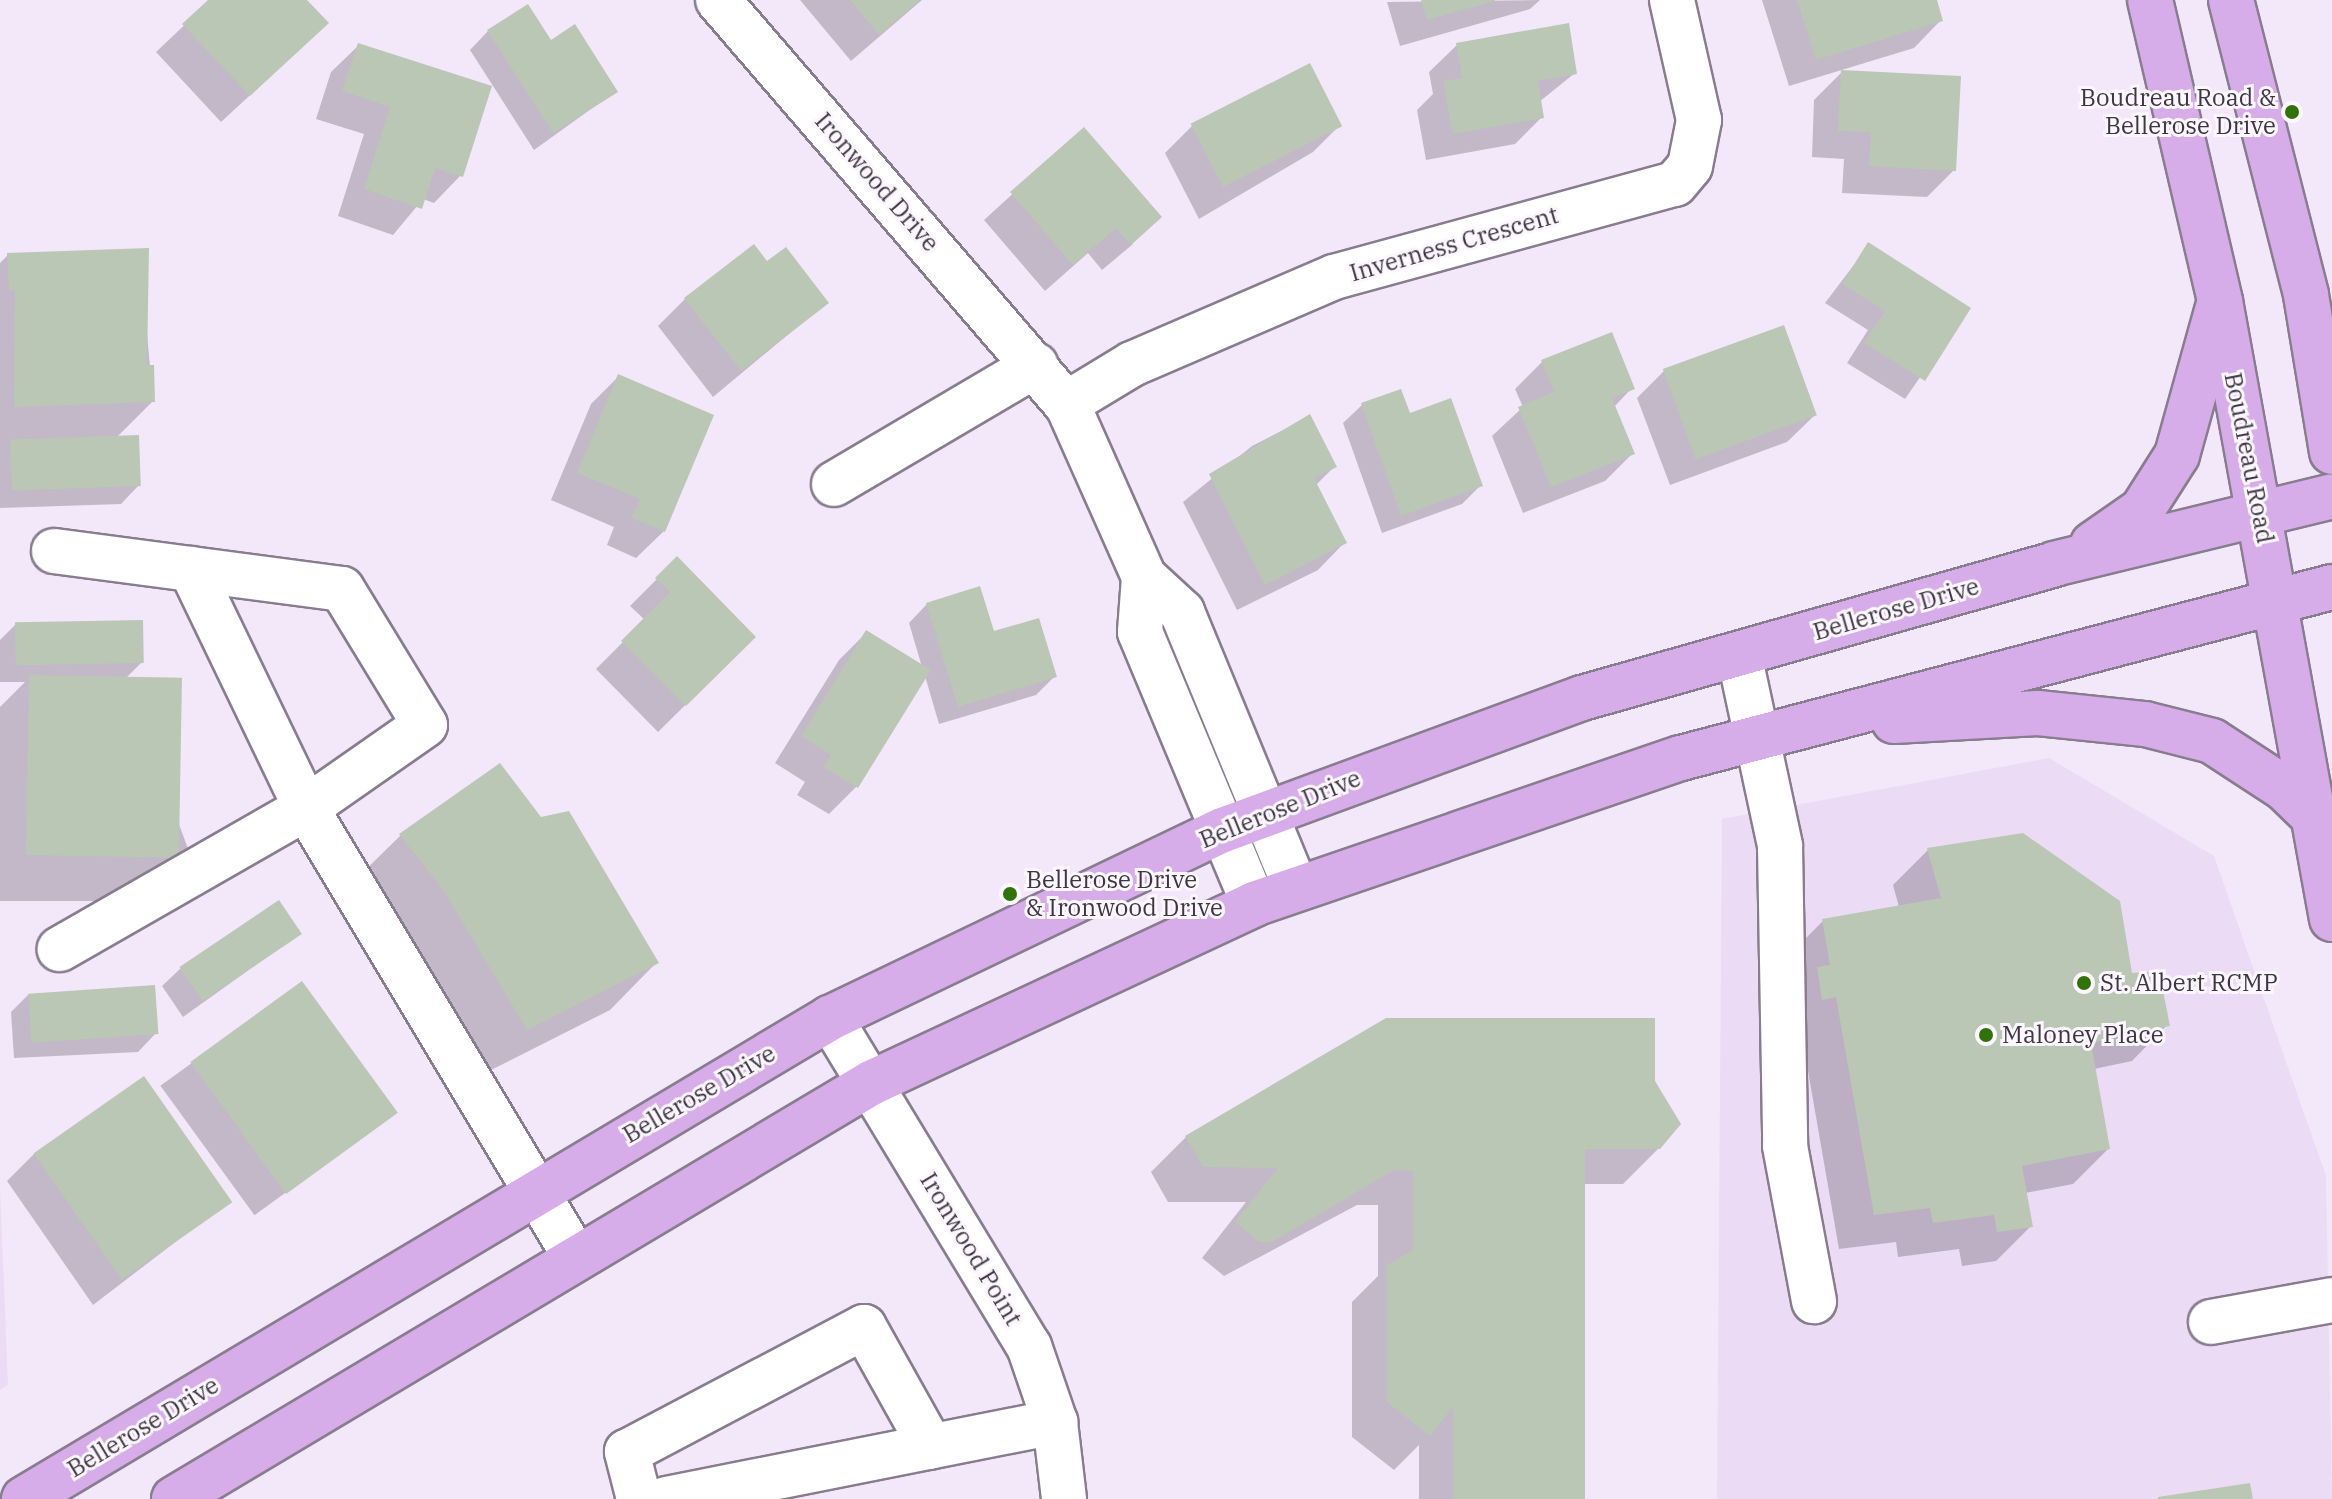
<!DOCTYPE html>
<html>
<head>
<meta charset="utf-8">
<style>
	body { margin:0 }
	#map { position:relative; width:2332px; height:1499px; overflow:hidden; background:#f3e7fa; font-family:"IBM Plex Serif",serif }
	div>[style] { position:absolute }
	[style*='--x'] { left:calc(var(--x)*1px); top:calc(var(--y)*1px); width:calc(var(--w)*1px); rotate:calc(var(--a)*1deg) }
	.built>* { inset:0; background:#ecdbf4 }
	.shadow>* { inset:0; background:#0003; transform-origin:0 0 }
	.building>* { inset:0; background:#bac7b5; transform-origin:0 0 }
	.roads { filter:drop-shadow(2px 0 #887d8e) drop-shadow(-2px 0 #887d8e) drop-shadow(0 2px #887d8e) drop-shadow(0 -2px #887d8e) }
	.minor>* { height:44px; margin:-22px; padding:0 22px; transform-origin:22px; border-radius:22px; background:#fff }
	.major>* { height:44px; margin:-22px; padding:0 22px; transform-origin:22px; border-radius:22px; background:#d6ace9 }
	.dots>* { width:22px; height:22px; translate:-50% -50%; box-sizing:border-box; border:4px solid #fcf7ff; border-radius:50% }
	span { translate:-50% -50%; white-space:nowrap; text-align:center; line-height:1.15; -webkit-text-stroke:6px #fcf7ff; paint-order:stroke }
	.poi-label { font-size:24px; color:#3d3840 }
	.right { translate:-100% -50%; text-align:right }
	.left { translate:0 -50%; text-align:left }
	.street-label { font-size:24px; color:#3d3840 }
</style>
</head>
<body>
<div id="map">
	<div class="built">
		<i style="clip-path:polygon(2049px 758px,2214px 856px,2326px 1176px,2332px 1499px,1717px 1499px,1722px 819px)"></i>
		<i style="clip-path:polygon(0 1190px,8px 1385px,0 1390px)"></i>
	</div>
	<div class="shadow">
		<i style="clip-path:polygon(211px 0,304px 0,299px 50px,221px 122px,156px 52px)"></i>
		<i style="clip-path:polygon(800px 0,922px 0,851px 61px)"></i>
		<i style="clip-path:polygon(1540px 0,1530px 9px,1400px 46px,1387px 2px)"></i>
		<i style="clip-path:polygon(1762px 0,1935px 0,1941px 20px,1914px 48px,1789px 86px)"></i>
		<i style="clip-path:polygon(488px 31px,550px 42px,616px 91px,534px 150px,470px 50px)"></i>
		<i style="clip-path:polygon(359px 45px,461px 175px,434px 203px,423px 199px,393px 235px,338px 216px,364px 134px,316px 119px,331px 72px)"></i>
		<i style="clip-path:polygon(1457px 45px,1575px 73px,1539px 102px,1542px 117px,1515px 144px,1426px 160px,1417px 110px,1433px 94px,1429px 72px)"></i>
		<i style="clip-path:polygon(1842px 72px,1954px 170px,1927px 197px,1842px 193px,1844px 159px,1812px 157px,1814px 100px)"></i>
		<i style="clip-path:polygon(1340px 125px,1313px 152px,1199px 219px,1165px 153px,1192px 126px)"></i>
		<i style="clip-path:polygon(1084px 129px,1133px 244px,1102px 270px,1088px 253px,1045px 291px,984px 220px)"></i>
		<i style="clip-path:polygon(1869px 245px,1968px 308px,1905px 399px,1847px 363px,1868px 330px,1825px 303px)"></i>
		<i style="clip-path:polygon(147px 250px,143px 288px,153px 401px,116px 438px,139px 485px,121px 504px,0 508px,0 263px,8px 255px)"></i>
		<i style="clip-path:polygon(685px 299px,826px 303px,713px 397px,658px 326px)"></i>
		<i style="clip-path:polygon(1542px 362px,1632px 388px,1614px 407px,1632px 454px,1605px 481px,1523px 513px,1492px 436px,1523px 407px,1515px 389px)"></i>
		<i style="clip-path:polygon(1664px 371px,1815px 415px,1787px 442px,1670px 485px,1637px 398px)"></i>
		<i style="clip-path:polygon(619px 376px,664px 531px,636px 558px,607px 545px,614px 527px,551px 500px,591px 404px)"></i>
		<i style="clip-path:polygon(1362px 405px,1408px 415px,1480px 486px,1462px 504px,1382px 533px,1343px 423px)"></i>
		<i style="clip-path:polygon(1309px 417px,1335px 466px,1316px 485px,1345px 542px,1318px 570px,1237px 610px,1183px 502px,1252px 446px)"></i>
		<i style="clip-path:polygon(677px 559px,754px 637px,658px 732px,596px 669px,645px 620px,630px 606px)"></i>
		<i style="clip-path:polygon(927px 604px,1055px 676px,1036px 695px,939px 724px,925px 676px,856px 787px,829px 814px,797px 795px,805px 782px,775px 763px,839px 660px,866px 633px,922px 667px,909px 623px)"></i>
		<i style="clip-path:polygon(16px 624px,142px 662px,125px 679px,190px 854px,143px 901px,0 901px,0 707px,25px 682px,0 682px,0 640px)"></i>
		<i style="clip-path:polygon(401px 835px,657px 962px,610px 1010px,479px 1076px,353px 882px)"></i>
		<i style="clip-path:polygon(1928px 850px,2131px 975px,2167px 1025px,2132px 1061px,2094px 1069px,2108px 1149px,2073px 1184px,2025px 1193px,2031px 1226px,1996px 1261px,1962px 1266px,1959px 1249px,1898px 1257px,1896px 1242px,1839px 1249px,1788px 956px,1823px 921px,1899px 907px,1893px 885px)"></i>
		<i style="clip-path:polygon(299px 934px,183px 1017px,162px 986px,181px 968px)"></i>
		<i style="left:302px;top:983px;width:160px;height:175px;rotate:54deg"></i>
		<i style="clip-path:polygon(29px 994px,156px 1033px,138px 1052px,14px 1058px,11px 1012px)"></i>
		<i style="clip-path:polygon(1653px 1081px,1659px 1148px,1623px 1184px,1583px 1184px,1583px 1499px,1419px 1499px,1419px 1445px,1394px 1470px,1352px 1437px,1352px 1302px,1378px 1276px,1378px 1205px,1357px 1205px,1224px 1276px,1202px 1258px,1246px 1202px,1168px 1202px,1151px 1172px,1186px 1137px)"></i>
		<i style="clip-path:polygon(34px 1154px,229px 1201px,93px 1305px,7px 1181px)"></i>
	</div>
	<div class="building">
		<i style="clip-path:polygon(208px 0,307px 0,329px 23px,250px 96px,182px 24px)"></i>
		<i style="clip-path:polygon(850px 0,920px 0,879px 35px)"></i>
		<i style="clip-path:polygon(1421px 0,1495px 0,1495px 1px,1427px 20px)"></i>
		<i style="clip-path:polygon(1797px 0,1937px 0,1943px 21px,1816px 60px)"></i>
		<i style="clip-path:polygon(528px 4px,551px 40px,575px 24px,618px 92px,553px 133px,487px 30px)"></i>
		<i style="clip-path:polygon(1569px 23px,1577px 74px,1538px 81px,1544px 118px,1453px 134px,1443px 81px,1462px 78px,1456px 43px)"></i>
		<i style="clip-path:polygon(358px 43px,492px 86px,463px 177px,435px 168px,422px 209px,364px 189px,390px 107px,342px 91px)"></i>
		<i style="left:1310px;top:63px;width:71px;height:134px;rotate:63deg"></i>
		<i style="clip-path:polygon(1841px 70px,1961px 76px,1956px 171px,1869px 166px,1871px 132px,1838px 131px)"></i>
		<i style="clip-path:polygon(1084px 127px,1162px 217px,1131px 245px,1116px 228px,1073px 265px,1010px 192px)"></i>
		<i style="clip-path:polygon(1868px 242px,1971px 308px,1925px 381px,1864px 343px,1885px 311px,1842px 284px)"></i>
		<i style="clip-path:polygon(754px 244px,767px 261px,786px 247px,829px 303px,741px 371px,684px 298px)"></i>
		<i style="clip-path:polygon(149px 248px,147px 365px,154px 365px,155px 402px,14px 407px,15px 290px,9px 290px,7px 253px)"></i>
		<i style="left:1784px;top:325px;width:96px;height:129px;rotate:70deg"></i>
		<i style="clip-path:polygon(1612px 332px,1635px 389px,1612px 398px,1635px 454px,1551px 487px,1518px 407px,1554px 392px,1541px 360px)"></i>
		<i style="clip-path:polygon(618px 374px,714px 415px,665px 532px,632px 518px,640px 499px,577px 473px)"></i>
		<i style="clip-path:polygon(1401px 389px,1410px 413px,1451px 398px,1483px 486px,1401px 516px,1361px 403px)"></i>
		<i style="clip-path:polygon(1310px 414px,1337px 467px,1314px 478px,1347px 543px,1265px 585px,1209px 474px)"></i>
		<i style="left:139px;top:435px;width:51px;height:129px;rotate:88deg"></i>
		<i style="clip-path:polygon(677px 556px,756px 637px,686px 706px,621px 641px,670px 592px,655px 578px)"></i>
		<i style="clip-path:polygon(980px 586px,994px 631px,1039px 618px,1057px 677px,958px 707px,926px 603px)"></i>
		<i style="left:143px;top:620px;width:43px;height:128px;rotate:89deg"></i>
		<i style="clip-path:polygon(866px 630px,931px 670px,858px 788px,823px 767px,831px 755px,801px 736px)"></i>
		<i style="left:29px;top:675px;width:153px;height:180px;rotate:1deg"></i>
		<i style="clip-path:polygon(500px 763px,541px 817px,569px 811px,659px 963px,527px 1030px,442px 888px,399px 834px)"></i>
		<i style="clip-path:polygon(2023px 833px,2120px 901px,2132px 973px,2159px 971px,2170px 1026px,2091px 1043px,2110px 1149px,2022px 1166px,2033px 1227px,1997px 1232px,1994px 1215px,1933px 1223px,1930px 1208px,1874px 1215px,1836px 997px,1822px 1000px,1817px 967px,1830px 965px,1822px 919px,1941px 898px,1927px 848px)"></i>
		<i style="left:279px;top:900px;width:41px;height:120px;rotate:56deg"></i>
		<i style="left:302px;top:981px;width:163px;height:138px;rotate:54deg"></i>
		<i style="left:155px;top:985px;width:49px;height:127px;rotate:86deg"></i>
		<i style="clip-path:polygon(1386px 1018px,1655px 1018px,1655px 1081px,1681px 1124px,1660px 1149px,1585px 1149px,1585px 1499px,1453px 1499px,1453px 1407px,1430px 1436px,1387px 1402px,1387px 1265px,1413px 1250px,1413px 1171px,1394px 1170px,1272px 1242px,1259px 1242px,1235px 1222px,1278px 1168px,1203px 1167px,1185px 1136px)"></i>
		<i style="left:144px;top:1076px;width:154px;height:135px;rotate:55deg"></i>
		<i style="clip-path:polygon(2250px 1483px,2253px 1499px,2158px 1499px,2158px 1497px)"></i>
	</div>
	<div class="roads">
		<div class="minor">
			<i style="--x:718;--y:0;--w:536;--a:49.24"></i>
			<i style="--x:1068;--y:406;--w:187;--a:66"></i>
			<i style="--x:1144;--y:577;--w:52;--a:42.6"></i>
			<i style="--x:1182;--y:612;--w:299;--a:67.6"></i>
			<i style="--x:1066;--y:404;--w:77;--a:-31.2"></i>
			<i style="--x:1132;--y:364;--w:220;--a:-23.3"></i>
			<i style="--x:1334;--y:277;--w:353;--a:-15.3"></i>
			<i style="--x:1675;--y:184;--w:23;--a:-50"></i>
			<i style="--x:1690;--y:166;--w:47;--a:-78.9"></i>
			<i style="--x:1699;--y:120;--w:123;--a:-102.7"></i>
			<i style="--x:834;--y:484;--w:234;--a:-30.5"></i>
			<i style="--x:54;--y:551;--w:290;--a:7.5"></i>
			<i style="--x:342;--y:589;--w:159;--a:58.6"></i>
			<i style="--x:425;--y:725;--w:145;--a:145.1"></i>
			<i style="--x:306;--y:808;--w:284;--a:150.2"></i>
			<i style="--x:191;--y:569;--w:265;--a:64.3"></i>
			<i style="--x:306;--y:808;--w:525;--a:59.04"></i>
			<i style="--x:1144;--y:577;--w:55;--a:94.2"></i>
			<i style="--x:1140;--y:632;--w:295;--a:67.3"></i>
			<i style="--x:1739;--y:654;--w:196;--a:77.9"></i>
			<i style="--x:1780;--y:846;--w:300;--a:89"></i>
			<i style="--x:1785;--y:1146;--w:158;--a:79.4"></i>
			<i style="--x:830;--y:1018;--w:384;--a:58.8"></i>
			<i style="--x:1029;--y:1346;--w:80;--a:71.1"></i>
			<i style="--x:1055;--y:1422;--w:78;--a:83.3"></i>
			<i style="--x:2211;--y:1322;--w:123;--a:-10.3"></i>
			<i style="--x:639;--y:1499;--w:49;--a:-104.3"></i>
			<i style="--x:627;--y:1452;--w:268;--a:-27.8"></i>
			<i style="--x:864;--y:1327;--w:137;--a:60.8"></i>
			<i style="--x:666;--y:1499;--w:397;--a:-11.2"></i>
		</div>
		<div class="major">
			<i style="--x:2150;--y:0;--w:309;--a:76.9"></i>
			<i style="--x:2220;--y:301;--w:628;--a:79.73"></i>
			<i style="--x:2231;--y:0;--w:304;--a:75.7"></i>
			<i style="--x:2306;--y:295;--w:159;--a:80.6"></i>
			<i style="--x:2093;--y:544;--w:60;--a:-34.8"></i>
			<i style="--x:2142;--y:510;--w:65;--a:-57.5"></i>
			<i style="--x:2177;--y:455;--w:157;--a:-74.5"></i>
			<i style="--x:1894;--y:721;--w:144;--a:-3.2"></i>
			<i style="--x:2038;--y:713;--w:108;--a:5.9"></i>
			<i style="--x:2145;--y:724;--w:69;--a:14.2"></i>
			<i style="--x:2212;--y:741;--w:86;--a:33.1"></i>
			<i style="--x:2284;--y:788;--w:42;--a:44"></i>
			<i style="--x:24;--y:1499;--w:939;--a:-30.83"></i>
			<i style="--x:830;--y:1018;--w:436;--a:-25.6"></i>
			<i style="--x:1223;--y:830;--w:382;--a:-20.2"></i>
			<i style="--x:1582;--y:698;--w:491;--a:-15.8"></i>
			<i style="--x:2054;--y:564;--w:286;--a:-13.7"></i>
			<i style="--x:174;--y:1499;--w:812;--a:-30.83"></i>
			<i style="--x:871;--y:1083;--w:423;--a:-25"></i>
			<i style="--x:1254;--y:904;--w:451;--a:-18.9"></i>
			<i style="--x:1681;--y:758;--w:673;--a:-14.72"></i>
		</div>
	</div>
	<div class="dots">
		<i style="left:2292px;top:112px;background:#31720b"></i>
		<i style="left:1010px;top:894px;background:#31720b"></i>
		<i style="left:2084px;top:983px;background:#31720b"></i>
		<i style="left:1986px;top:1035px;background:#31720b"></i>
	</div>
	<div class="poi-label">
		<span class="right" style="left:2276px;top:112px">Boudreau Road &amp;<br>Bellerose Drive</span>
		<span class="left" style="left:1026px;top:894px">Bellerose Drive<br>&amp; Ironwood Drive</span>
		<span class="left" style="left:2100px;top:983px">St. Albert RCMP</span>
		<span class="left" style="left:2002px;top:1035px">Maloney Place</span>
	</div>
	<div class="street-label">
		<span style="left:877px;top:182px;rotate:49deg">Ironwood Drive</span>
		<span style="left:1454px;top:244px;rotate:-16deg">Inverness Crescent</span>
		<span style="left:2249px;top:458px;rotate:79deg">Boudreau Road</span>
		<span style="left:1896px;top:609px;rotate:-16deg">Bellerose Drive</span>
		<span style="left:1280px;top:809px;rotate:-22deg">Bellerose Drive</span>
		<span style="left:699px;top:1094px;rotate:-30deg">Bellerose Drive</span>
		<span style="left:971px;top:1249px;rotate:59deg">Ironwood Point</span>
		<span style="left:143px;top:1427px;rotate:-31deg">Bellerose Drive</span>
	</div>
</div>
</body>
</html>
